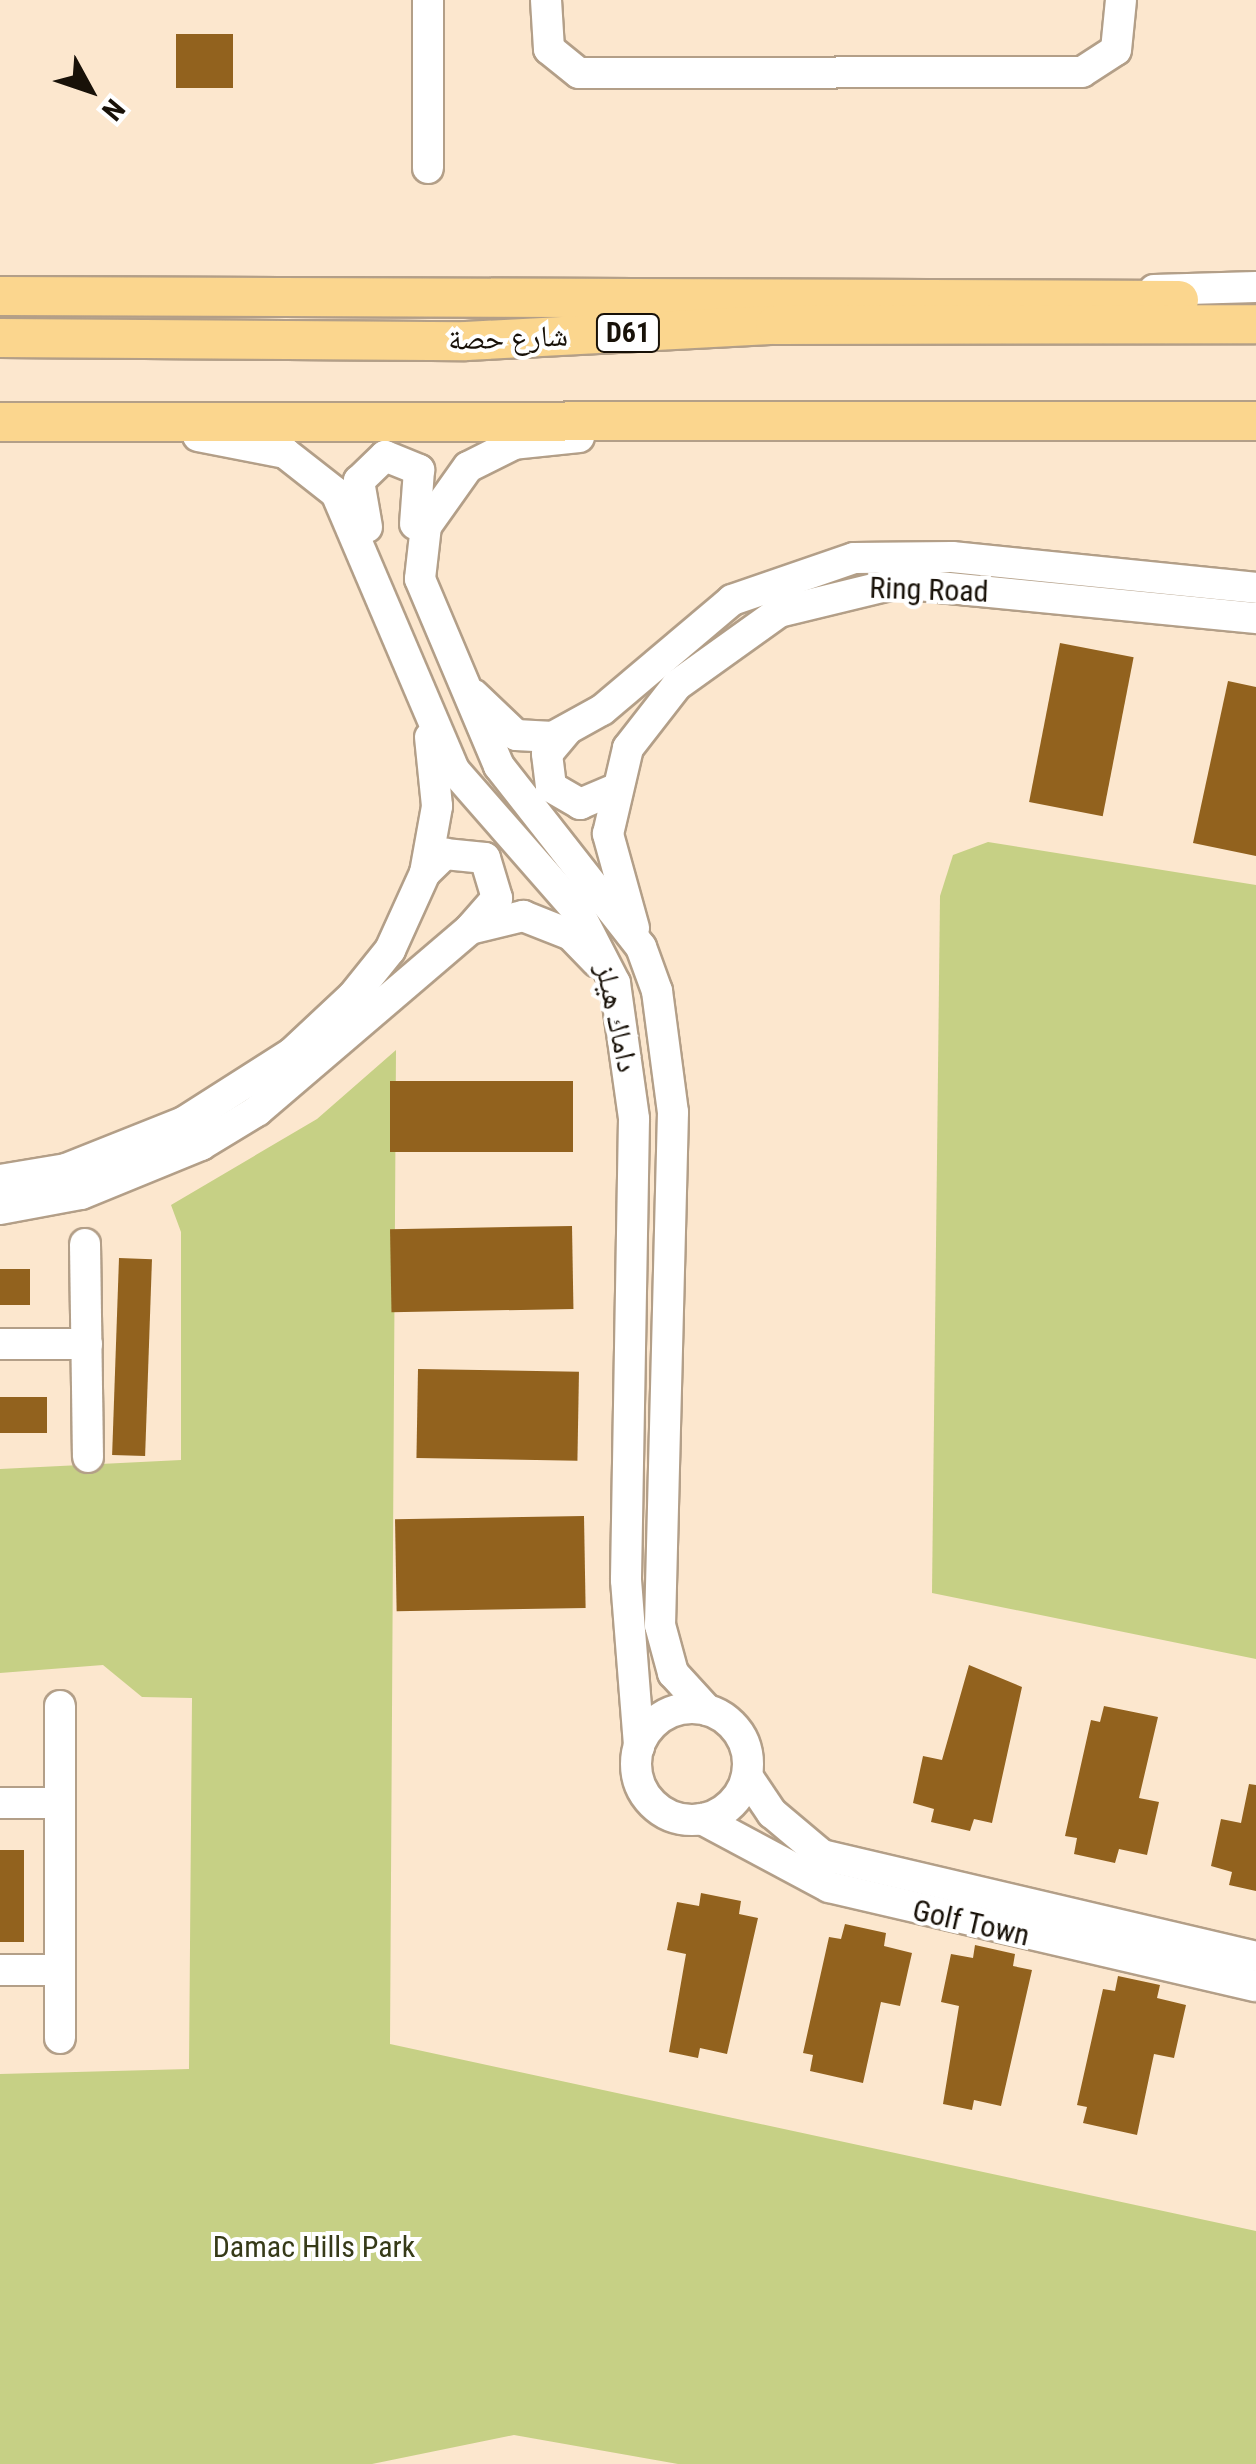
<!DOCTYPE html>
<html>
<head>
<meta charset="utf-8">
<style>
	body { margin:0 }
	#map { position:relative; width:1256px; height:2464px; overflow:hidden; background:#fce7ce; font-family:"Roboto Condensed","Noto Naskh Arabic",sans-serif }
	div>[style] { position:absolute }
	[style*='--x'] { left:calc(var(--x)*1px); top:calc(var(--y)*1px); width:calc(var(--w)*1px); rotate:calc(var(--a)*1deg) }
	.green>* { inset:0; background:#c6d085 }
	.building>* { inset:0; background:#92621e; transform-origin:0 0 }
	.roads { filter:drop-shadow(2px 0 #b39f88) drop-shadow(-2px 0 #b39f88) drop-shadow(0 2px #b39f88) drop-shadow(0 -2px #b39f88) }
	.minor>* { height:30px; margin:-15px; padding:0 15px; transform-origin:15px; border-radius:15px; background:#fff }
	.minor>.ring { margin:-15px; padding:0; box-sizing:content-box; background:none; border:30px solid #fff; border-radius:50% }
	.major>* { height:38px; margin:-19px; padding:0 19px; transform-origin:19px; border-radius:19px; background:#fbd68e }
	span { translate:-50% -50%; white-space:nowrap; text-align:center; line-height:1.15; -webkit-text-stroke:8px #fff; paint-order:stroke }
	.shield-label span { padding:2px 8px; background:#fff; border:2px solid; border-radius:8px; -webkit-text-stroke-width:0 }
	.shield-label { font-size:28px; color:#181108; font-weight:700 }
	.street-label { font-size:30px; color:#181108 }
	.park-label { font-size:30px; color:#363a18 }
	.north { position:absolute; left:40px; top:40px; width:100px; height:100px; -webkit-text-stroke:8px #fff; paint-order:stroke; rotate:130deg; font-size:28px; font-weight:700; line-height:40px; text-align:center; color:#181108 }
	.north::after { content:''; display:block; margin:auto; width:35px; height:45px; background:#181108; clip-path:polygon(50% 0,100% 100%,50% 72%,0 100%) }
</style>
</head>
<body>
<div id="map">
	<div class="green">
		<i style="clip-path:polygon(988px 842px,1256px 885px,1256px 1659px,932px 1593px,940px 896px,953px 855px)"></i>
		<i style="clip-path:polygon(396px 1050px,390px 2044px,1256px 2231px,1256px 2464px,678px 2464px,514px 2435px,372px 2464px,0 2464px,0 2074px,189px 2069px,192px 1698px,142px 1697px,103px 1665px,0 1673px,0 1469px,181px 1460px,181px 1232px,171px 1205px,317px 1119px)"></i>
	</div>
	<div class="building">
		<i style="left:233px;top:34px;width:54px;height:57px;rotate:90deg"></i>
		<i style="left:1060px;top:643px;width:75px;height:162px;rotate:11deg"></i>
		<i style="clip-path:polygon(1228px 681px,1256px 687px,1256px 856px,1193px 843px)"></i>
		<i style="left:390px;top:1081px;width:183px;height:71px"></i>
		<i style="left:572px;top:1226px;width:83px;height:182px;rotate:89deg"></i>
		<i style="left:119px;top:1258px;width:33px;height:197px;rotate:2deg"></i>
		<i style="left:0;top:1269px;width:30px;height:36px"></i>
		<i style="left:418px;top:1369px;width:161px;height:89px;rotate:1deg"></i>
		<i style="left:47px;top:1397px;width:36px;height:47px;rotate:90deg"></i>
		<i style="left:584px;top:1516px;width:92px;height:189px;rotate:89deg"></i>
		<i style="clip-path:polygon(969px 1665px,1022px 1687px,992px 1823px,974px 1819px,970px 1831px,931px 1822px,934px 1809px,913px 1803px,923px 1756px,942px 1760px)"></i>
		<i style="clip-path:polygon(1104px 1706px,1158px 1717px,1139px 1798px,1159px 1802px,1147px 1855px,1119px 1849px,1115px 1863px,1074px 1854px,1077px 1838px,1065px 1836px,1091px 1720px,1100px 1722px)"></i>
		<i style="clip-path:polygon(1249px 1784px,1256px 1785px,1256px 1891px,1229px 1885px,1232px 1872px,1211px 1866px,1221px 1819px,1241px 1823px)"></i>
		<i style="left:0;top:1850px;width:24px;height:92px"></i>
		<i style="clip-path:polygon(701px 1893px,741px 1901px,739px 1914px,758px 1918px,727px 2054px,700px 2048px,698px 2058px,669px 2052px,686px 1954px,667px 1950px,677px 1902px,699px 1906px)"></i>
		<i style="clip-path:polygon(845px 1924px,886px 1933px,884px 1946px,912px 1953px,900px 2006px,881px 2002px,863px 2083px,810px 2071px,813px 2055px,803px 2053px,829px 1937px,841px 1939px)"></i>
		<i style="clip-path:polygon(975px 1945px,1015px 1954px,1013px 1966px,1032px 1970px,1001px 2106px,974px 2100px,972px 2110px,943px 2104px,959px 2006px,941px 2002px,951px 1954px,973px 1958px)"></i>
		<i style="clip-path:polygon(1118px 1976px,1160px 1985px,1157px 1998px,1186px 2005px,1174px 2058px,1154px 2054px,1137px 2135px,1083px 2123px,1087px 2107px,1077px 2105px,1103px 1989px,1115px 1991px)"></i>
	</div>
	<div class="roads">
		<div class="minor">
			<i style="--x:546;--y:0;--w:49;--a:86.5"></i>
			<i style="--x:549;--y:49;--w:38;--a:39"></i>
			<i style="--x:579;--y:73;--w:503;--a:-0.11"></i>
			<i style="--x:1082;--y:72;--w:40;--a:-32.9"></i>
			<i style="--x:1116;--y:50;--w:50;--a:-84.3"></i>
			<i style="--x:428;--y:168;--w:168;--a:-90"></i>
			<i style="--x:1154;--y:290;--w:102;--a:-1.7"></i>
			<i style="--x:198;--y:436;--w:89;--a:11.1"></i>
			<i style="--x:285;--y:453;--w:65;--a:38.1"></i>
			<i style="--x:336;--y:493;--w:301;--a:66.9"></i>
			<i style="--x:454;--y:770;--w:190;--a:48.8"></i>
			<i style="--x:579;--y:913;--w:79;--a:62.8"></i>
			<i style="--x:615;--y:983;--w:137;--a:82"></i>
			<i style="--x:634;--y:1119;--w:461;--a:91"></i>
			<i style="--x:626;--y:1580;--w:167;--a:85.5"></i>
			<i style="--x:579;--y:437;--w:65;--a:173.9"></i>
			<i style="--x:514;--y:444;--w:51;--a:153.4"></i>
			<i style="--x:468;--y:467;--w:72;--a:125.4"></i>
			<i style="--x:426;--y:526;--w:53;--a:96.5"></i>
			<i style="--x:420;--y:579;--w:203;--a:67.1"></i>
			<i style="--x:499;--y:766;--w:230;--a:51.9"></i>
			<i style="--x:641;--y:947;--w:47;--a:70"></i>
			<i style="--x:657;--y:991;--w:122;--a:82.5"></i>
			<i style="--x:673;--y:1112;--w:513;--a:91.45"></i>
			<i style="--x:660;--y:1625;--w:50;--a:74.8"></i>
			<i style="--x:673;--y:1673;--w:50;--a:47.4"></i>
			<i style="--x:367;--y:527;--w:47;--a:-99.9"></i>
			<i style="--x:359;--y:481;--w:36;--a:-44"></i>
			<i style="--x:385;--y:456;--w:37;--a:22"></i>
			<i style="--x:419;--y:470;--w:54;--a:94.2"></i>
			<i style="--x:474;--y:695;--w:58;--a:43.6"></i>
			<i style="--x:516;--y:735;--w:37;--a:3"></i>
			<i style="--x:553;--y:737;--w:56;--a:-28.9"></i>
			<i style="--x:602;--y:710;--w:170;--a:-40.2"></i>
			<i style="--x:732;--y:600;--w:129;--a:-19"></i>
			<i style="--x:854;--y:558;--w:98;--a:-0.6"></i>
			<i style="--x:952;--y:557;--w:306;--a:5.8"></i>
			<i style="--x:567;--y:730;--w:31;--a:130"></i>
			<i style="--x:547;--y:754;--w:33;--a:83"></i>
			<i style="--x:551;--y:787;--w:34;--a:30"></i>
			<i style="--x:580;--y:804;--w:34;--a:-23"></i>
			<i style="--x:425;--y:873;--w:28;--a:-44"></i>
			<i style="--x:445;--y:854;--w:40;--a:5.7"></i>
			<i style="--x:485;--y:858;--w:42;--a:73.3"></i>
			<i style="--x:497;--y:898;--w:41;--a:131.1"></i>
			<i style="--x:634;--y:928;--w:98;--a:-105.5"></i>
			<i style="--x:608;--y:834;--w:88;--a:-76.9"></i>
			<i style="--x:628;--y:748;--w:80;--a:-52.1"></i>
			<i style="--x:677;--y:685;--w:125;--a:-35.6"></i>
			<i style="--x:779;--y:612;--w:122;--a:-13.7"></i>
			<i style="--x:898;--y:583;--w:360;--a:5.6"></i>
			<i style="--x:0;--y:1180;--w:67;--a:-9.5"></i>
			<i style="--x:66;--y:1169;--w:127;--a:-21.7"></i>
			<i style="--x:184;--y:1122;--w:128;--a:-32.6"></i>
			<i style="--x:292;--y:1053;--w:83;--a:-43.1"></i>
			<i style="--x:353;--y:996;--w:59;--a:-51.2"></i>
			<i style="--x:390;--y:950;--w:85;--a:-65.6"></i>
			<i style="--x:425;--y:873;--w:68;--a:-79.8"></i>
			<i style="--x:437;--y:806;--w:69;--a:-95.8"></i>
			<i style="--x:0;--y:1209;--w:82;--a:-10.5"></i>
			<i style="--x:81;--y:1194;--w:130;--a:-22.2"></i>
			<i style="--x:201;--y:1145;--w:66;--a:-31.3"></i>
			<i style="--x:257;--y:1111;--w:280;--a:-40.5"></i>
			<i style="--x:470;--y:929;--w:55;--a:-13.8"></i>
			<i style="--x:523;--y:916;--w:52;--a:21.6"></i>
			<i style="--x:571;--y:935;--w:37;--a:46"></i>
			<i style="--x:85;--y:1244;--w:213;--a:89.2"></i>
			<i style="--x:0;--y:1344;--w:87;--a:0"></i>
			<i class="ring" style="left:636px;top:1708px;width:82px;height:82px"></i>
			<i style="--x:747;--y:1776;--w:45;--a:56"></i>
			<i style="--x:772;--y:1813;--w:65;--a:40"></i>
			<i style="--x:822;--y:1855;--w:446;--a:13.2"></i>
			<i style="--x:0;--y:1803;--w:60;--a:0"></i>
			<i style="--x:702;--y:1819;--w:144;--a:28.2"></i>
			<i style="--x:829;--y:1887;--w:438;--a:13.1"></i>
			<i style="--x:0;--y:1970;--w:60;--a:0"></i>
			<i style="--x:60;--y:2038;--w:332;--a:-90"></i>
		</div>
		<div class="major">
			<i style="--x:0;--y:296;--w:1179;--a:0.19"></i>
			<i style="--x:0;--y:338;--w:466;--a:0.4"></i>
			<i style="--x:466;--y:341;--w:309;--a:-3"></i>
			<i style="--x:775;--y:325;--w:481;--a:-0.1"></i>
			<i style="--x:0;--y:422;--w:1256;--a:-0.05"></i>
		</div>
	</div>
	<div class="shield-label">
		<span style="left:628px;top:333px">D61</span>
	</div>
	<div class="street-label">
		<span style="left:508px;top:338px;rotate:-2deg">شارع حصة</span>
		<span style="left:929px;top:590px;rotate:2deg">Ring Road</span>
		<span style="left:617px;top:1018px;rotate:78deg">داماك هيلز</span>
		<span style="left:971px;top:1923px;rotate:13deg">Golf Town</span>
	</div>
	<div class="park-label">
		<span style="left:314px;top:2247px">Damac Hills Park</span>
	</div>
	<div class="north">N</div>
</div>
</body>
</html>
